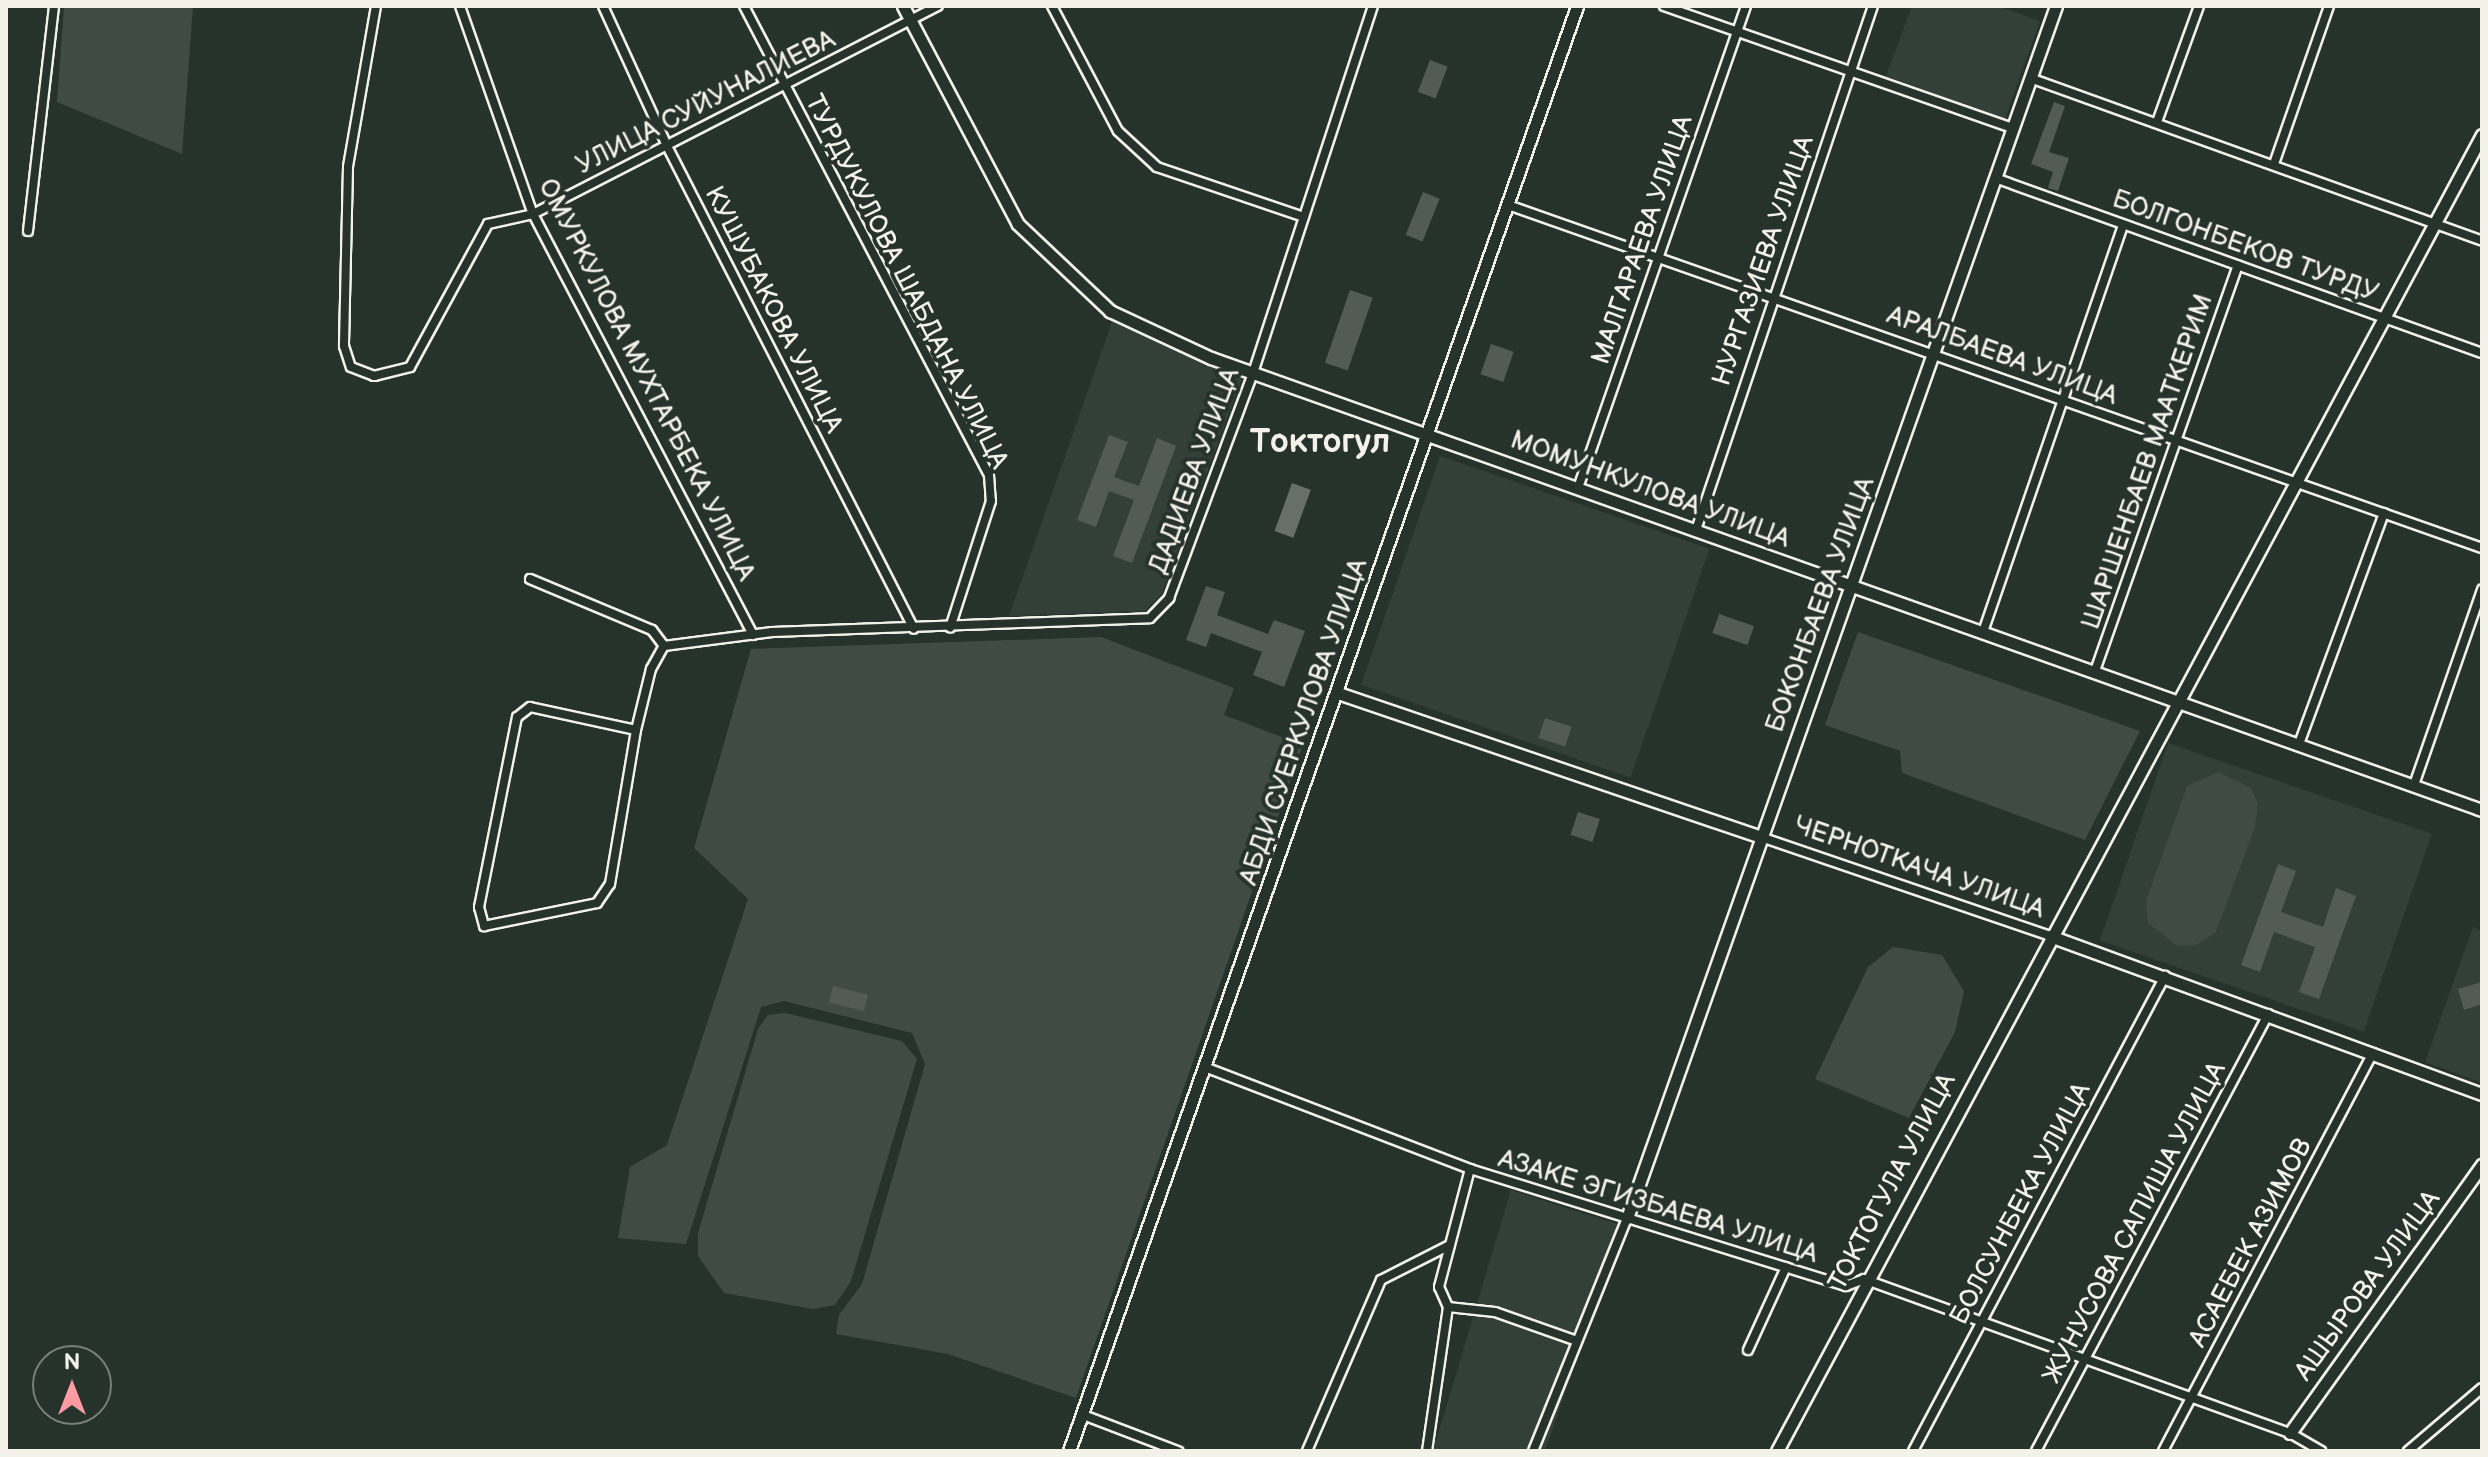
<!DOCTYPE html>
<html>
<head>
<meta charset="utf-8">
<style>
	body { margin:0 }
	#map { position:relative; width:2488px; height:1457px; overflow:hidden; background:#26332d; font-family:"Balsamiq Sans",sans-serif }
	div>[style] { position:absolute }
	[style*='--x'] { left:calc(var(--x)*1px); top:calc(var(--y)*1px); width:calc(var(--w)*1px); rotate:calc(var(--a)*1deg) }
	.built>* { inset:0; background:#333f39; transform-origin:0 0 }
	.green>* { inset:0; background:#414b45 }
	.water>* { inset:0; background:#676f68; transform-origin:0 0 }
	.building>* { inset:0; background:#525c55; transform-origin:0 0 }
	.roads { filter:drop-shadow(2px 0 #f4f1e8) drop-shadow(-2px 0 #f4f1e8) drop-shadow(0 2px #f4f1e8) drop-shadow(0 -2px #f4f1e8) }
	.street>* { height:8px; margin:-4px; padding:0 4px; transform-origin:4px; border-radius:4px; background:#26332d }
	.secondary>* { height:11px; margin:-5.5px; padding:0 5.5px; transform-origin:5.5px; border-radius:5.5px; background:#26332d }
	span { translate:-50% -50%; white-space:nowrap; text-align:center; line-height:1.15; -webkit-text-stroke:8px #26332d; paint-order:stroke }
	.street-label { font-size:26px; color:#f4f1e8 }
	.district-label { font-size:34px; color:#f4f1e8; font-weight:700 }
	.frame { position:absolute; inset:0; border:8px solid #f4f1e8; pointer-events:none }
	.north { position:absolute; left:32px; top:1345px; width:80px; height:80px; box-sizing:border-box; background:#26332d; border:2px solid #787f78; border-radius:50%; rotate:0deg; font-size:22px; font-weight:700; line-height:32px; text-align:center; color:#f4f1e8 }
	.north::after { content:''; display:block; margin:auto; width:28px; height:36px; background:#ff9aa2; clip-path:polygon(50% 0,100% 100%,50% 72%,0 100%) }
</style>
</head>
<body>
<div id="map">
	<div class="built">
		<i style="clip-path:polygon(1912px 6px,1997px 6px,2040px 21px,2005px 119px,1886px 76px)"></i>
		<i style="clip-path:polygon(1112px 322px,1242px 379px,1162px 593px,1145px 611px,1009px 616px)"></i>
		<i style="left:1440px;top:456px;width:285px;height:242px;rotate:19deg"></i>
		<i style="left:2168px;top:743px;width:279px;height:209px;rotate:19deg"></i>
		<i style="clip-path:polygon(2473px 927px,2482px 931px,2482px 1083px,2425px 1062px)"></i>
		<i style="clip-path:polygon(1511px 1190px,1623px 1226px,1545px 1451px,1433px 1451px)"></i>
	</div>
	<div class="green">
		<i style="clip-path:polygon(64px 6px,193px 6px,182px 154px,57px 102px)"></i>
		<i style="clip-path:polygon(1858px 632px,2140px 731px,2085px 840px,1902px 773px,1900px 751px,1825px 725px)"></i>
		<i style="clip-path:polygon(1101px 637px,1234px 688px,1224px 715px,1303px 745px,1076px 1398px,948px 1354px,836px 1334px,839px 1315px,862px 1284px,925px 1064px,912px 1033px,784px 1001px,761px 1007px,686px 1244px,618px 1238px,630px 1167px,667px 1145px,748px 899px,694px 848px,751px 649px)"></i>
		<i style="clip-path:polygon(2218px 772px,2251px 788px,2258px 804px,2255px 827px,2216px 932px,2196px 945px,2177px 946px,2148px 923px,2146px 901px,2187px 786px)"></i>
		<i style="clip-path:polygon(1893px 947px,1942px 955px,1964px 991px,1955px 1032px,1909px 1118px,1815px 1079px,1868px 967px)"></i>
		<i style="clip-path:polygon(785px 1013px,902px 1041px,917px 1059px,851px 1281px,835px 1305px,813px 1309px,724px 1293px,698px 1256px,698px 1233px,758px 1029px,768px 1015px)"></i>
	</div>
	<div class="water">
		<i style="left:1292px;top:483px;width:20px;height:51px;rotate:20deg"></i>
	</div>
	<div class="building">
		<i style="left:1430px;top:60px;width:19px;height:34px;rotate:21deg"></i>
		<i style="clip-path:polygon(2054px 102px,2065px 106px,2049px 152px,2069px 158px,2058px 191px,2048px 188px,2053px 172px,2031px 164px)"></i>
		<i style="left:1423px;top:192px;width:18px;height:46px;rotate:22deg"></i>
		<i style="left:1350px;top:290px;width:24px;height:77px;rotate:19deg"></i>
		<i style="left:1491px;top:344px;width:24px;height:32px;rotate:19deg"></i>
		<i style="clip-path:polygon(1109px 435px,1128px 442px,1114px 477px,1139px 486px,1157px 438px,1176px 446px,1132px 563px,1113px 556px,1134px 500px,1109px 491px,1096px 527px,1077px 520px)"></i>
		<i style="clip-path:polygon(1206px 586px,1225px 592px,1217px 615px,1268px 634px,1274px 620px,1305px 631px,1284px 687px,1253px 675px,1262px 652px,1211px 633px,1206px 647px,1186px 640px)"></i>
		<i style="left:1719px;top:614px;width:37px;height:20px;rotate:19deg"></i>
		<i style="left:1545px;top:718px;width:28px;height:21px;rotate:18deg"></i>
		<i style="left:1578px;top:812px;width:23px;height:24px;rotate:18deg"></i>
		<i style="clip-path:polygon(2278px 864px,2296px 871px,2281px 912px,2323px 927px,2336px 888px,2356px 896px,2319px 999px,2299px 992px,2315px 947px,2274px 932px,2260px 972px,2241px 965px)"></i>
		<i style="clip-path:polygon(2482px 982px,2482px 1004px,2464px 1010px,2458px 989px)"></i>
		<i style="left:833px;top:986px;width:36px;height:17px;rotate:14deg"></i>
	</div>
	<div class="roads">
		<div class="street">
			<i style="--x:376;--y:6;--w:163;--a:99.9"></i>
			<i style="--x:348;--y:167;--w:179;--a:91.3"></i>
			<i style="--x:344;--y:346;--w:22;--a:72"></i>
			<i style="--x:351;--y:367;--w:25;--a:21"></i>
			<i style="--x:374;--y:376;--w:37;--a:-14"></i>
			<i style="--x:410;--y:367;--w:163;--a:-61.4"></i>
			<i style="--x:488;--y:224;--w:46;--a:-12.5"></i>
			<i style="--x:533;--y:214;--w:455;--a:-27.2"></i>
			<i style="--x:460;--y:6;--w:220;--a:70.7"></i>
			<i style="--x:533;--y:214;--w:475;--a:62.4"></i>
			<i style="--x:603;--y:6;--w:154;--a:65.4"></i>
			<i style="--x:667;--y:146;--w:542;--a:62.92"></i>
			<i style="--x:744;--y:6;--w:529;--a:62.42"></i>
			<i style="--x:989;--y:475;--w:26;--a:86"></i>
			<i style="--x:991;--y:501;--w:133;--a:107.9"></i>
			<i style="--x:1052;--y:6;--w:141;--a:62.2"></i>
			<i style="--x:1118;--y:131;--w:53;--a:42.7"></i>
			<i style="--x:1157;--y:167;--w:155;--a:18.8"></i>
			<i style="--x:1664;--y:6;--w:370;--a:19.3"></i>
			<i style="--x:2030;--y:78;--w:480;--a:19.8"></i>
			<i style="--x:2157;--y:122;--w:123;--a:-70.1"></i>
			<i style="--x:2274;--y:164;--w:167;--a:-70.8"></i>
			<i style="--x:1995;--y:178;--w:517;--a:19.77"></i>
			<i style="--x:1508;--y:205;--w:1033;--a:19.4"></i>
			<i style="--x:28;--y:231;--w:226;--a:-83.4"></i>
			<i style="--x:1578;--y:488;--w:510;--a:-70.78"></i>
			<i style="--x:1696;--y:530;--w:553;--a:-71.34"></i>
			<i style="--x:530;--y:579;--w:132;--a:22.7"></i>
			<i style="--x:652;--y:630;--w:20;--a:53"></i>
			<i style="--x:1983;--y:632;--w:430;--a:-71"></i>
			<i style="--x:664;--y:646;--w:109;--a:-7.4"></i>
			<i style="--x:772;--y:632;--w:378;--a:-2.1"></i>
			<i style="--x:1150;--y:618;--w:28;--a:-46"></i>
			<i style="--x:1169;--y:598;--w:240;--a:-69.5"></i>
			<i style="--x:1253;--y:373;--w:386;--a:-71.9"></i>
			<i style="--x:2095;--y:671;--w:430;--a:-70.6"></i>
			<i style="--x:636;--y:730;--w:108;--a:-167.8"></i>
			<i style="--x:530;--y:707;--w:16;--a:142"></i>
			<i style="--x:517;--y:717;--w:194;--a:101.3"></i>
			<i style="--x:479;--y:907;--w:20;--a:75"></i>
			<i style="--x:484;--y:926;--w:115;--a:-11.5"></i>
			<i style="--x:597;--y:903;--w:23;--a:-56"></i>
			<i style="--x:610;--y:884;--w:156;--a:-80.4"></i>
			<i style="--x:636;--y:730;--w:63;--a:-76.2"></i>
			<i style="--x:651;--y:669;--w:26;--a:-61"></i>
			<i style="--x:2299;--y:744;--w:246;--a:-69.8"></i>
			<i style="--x:2414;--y:785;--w:207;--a:-70.8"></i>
			<i style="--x:1761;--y:837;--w:305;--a:18.9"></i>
			<i style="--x:1207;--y:1068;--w:282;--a:21"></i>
			<i style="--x:1470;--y:1169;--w:394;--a:17.3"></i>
			<i style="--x:1846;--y:1286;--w:19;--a:-21"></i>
			<i style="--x:1864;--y:1279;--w:453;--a:19.9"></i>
			<i style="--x:2290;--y:1433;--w:36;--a:30"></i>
			<i style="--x:1448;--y:1307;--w:47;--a:6.1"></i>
			<i style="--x:1495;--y:1312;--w:87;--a:19.5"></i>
			<i style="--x:1748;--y:1350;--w:91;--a:-65.4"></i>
			<i style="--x:1083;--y:1415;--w:102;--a:20.8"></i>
			<i style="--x:1307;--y:1451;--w:186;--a:-66.6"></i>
			<i style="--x:1381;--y:1280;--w:77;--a:-26.9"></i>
			<i style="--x:1427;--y:1451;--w:146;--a:-81.7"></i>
			<i style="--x:1448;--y:1307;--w:22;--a:-114"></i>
			<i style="--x:1439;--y:1287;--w:122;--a:-75.3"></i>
			<i style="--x:1533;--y:1451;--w:251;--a:-68"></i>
			<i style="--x:1913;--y:1451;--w:538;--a:-62.05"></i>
			<i style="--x:2036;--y:1451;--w:495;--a:-62"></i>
			<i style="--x:2163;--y:1451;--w:450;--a:-62.2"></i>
			<i style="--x:2408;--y:1451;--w:97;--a:-40.4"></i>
		</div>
		<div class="secondary">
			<i style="--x:903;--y:6;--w:246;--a:62.2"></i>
			<i style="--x:1018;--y:224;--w:127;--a:43.4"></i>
			<i style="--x:1110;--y:311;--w:111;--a:25"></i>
			<i style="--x:1211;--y:358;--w:1349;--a:19.58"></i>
			<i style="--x:1338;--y:693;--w:447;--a:18.8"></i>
			<i style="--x:2050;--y:936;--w:460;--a:20.1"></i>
			<i style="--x:1627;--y:1218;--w:1286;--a:-70.51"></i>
			<i style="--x:2290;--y:1433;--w:330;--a:-54.4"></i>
			<i style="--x:1069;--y:1451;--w:1532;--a:-70.63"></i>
			<i style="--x:1777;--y:1451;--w:1493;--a:-61.82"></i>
		</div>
	</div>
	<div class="street-label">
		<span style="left:706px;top:103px;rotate:-27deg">УЛИЦА СУЙУНАЛИЕВА</span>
		<span style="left:1643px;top:240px;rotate:-71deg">МАЛГАРАЕВА УЛИЦА</span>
		<span style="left:2245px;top:247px;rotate:20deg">БОЛГОНБЕКОВ ТУРДУ</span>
		<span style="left:1764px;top:261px;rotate:-71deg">НУРГАЗИЕВА УЛИЦА</span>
		<span style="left:906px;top:282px;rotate:63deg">ТУРДУКУЛОВА ШАБДАНА УЛИЦА</span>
		<span style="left:773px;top:310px;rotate:63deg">КУШУБАКОВА УЛИЦА</span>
		<span style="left:2002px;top:356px;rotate:20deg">АРАЛБАЕВА УЛИЦА</span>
		<span style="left:646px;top:380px;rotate:63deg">ОМУРКУЛОВА МУХТАРБЕКА УЛИЦА</span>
		<span style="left:2148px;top:462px;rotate:-71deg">ШАРШЕНБАЕВ МААТКЕРИМ</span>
		<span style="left:1195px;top:471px;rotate:-70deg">ДАДИЕВА УЛИЦА</span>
		<span style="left:1650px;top:490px;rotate:20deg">МОМУНКУЛОВА УЛИЦА</span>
		<span style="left:1821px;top:605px;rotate:-70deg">БОКОНБАЕВА УЛИЦА</span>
		<span style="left:1304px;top:722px;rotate:-71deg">АБДИ СУЕРКУЛОВА УЛИЦА</span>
		<span style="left:1919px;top:868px;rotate:19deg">ЧЕРНОТКАЧА УЛИЦА</span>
		<span style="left:1893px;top:1182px;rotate:-62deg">ТОКТОГУЛА УЛИЦА</span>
		<span style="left:2021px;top:1204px;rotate:-62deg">БОЛСУНБЕКА УЛИЦА</span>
		<span style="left:1658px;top:1207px;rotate:17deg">АЗАКЕ ЭГИЗБАЕВА УЛИЦА</span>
		<span style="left:2135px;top:1223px;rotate:-62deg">ЖУНУСОВА САПИША УЛИЦА</span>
		<span style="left:2251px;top:1243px;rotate:-62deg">АСАЕБЕК АЗИМОВ</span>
		<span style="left:2368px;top:1286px;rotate:-54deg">АШЫРОВА УЛИЦА</span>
	</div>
	<div class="district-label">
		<span style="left:1320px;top:442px">Токтогул</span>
	</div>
	<div class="frame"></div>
	<div class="north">N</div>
</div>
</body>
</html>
